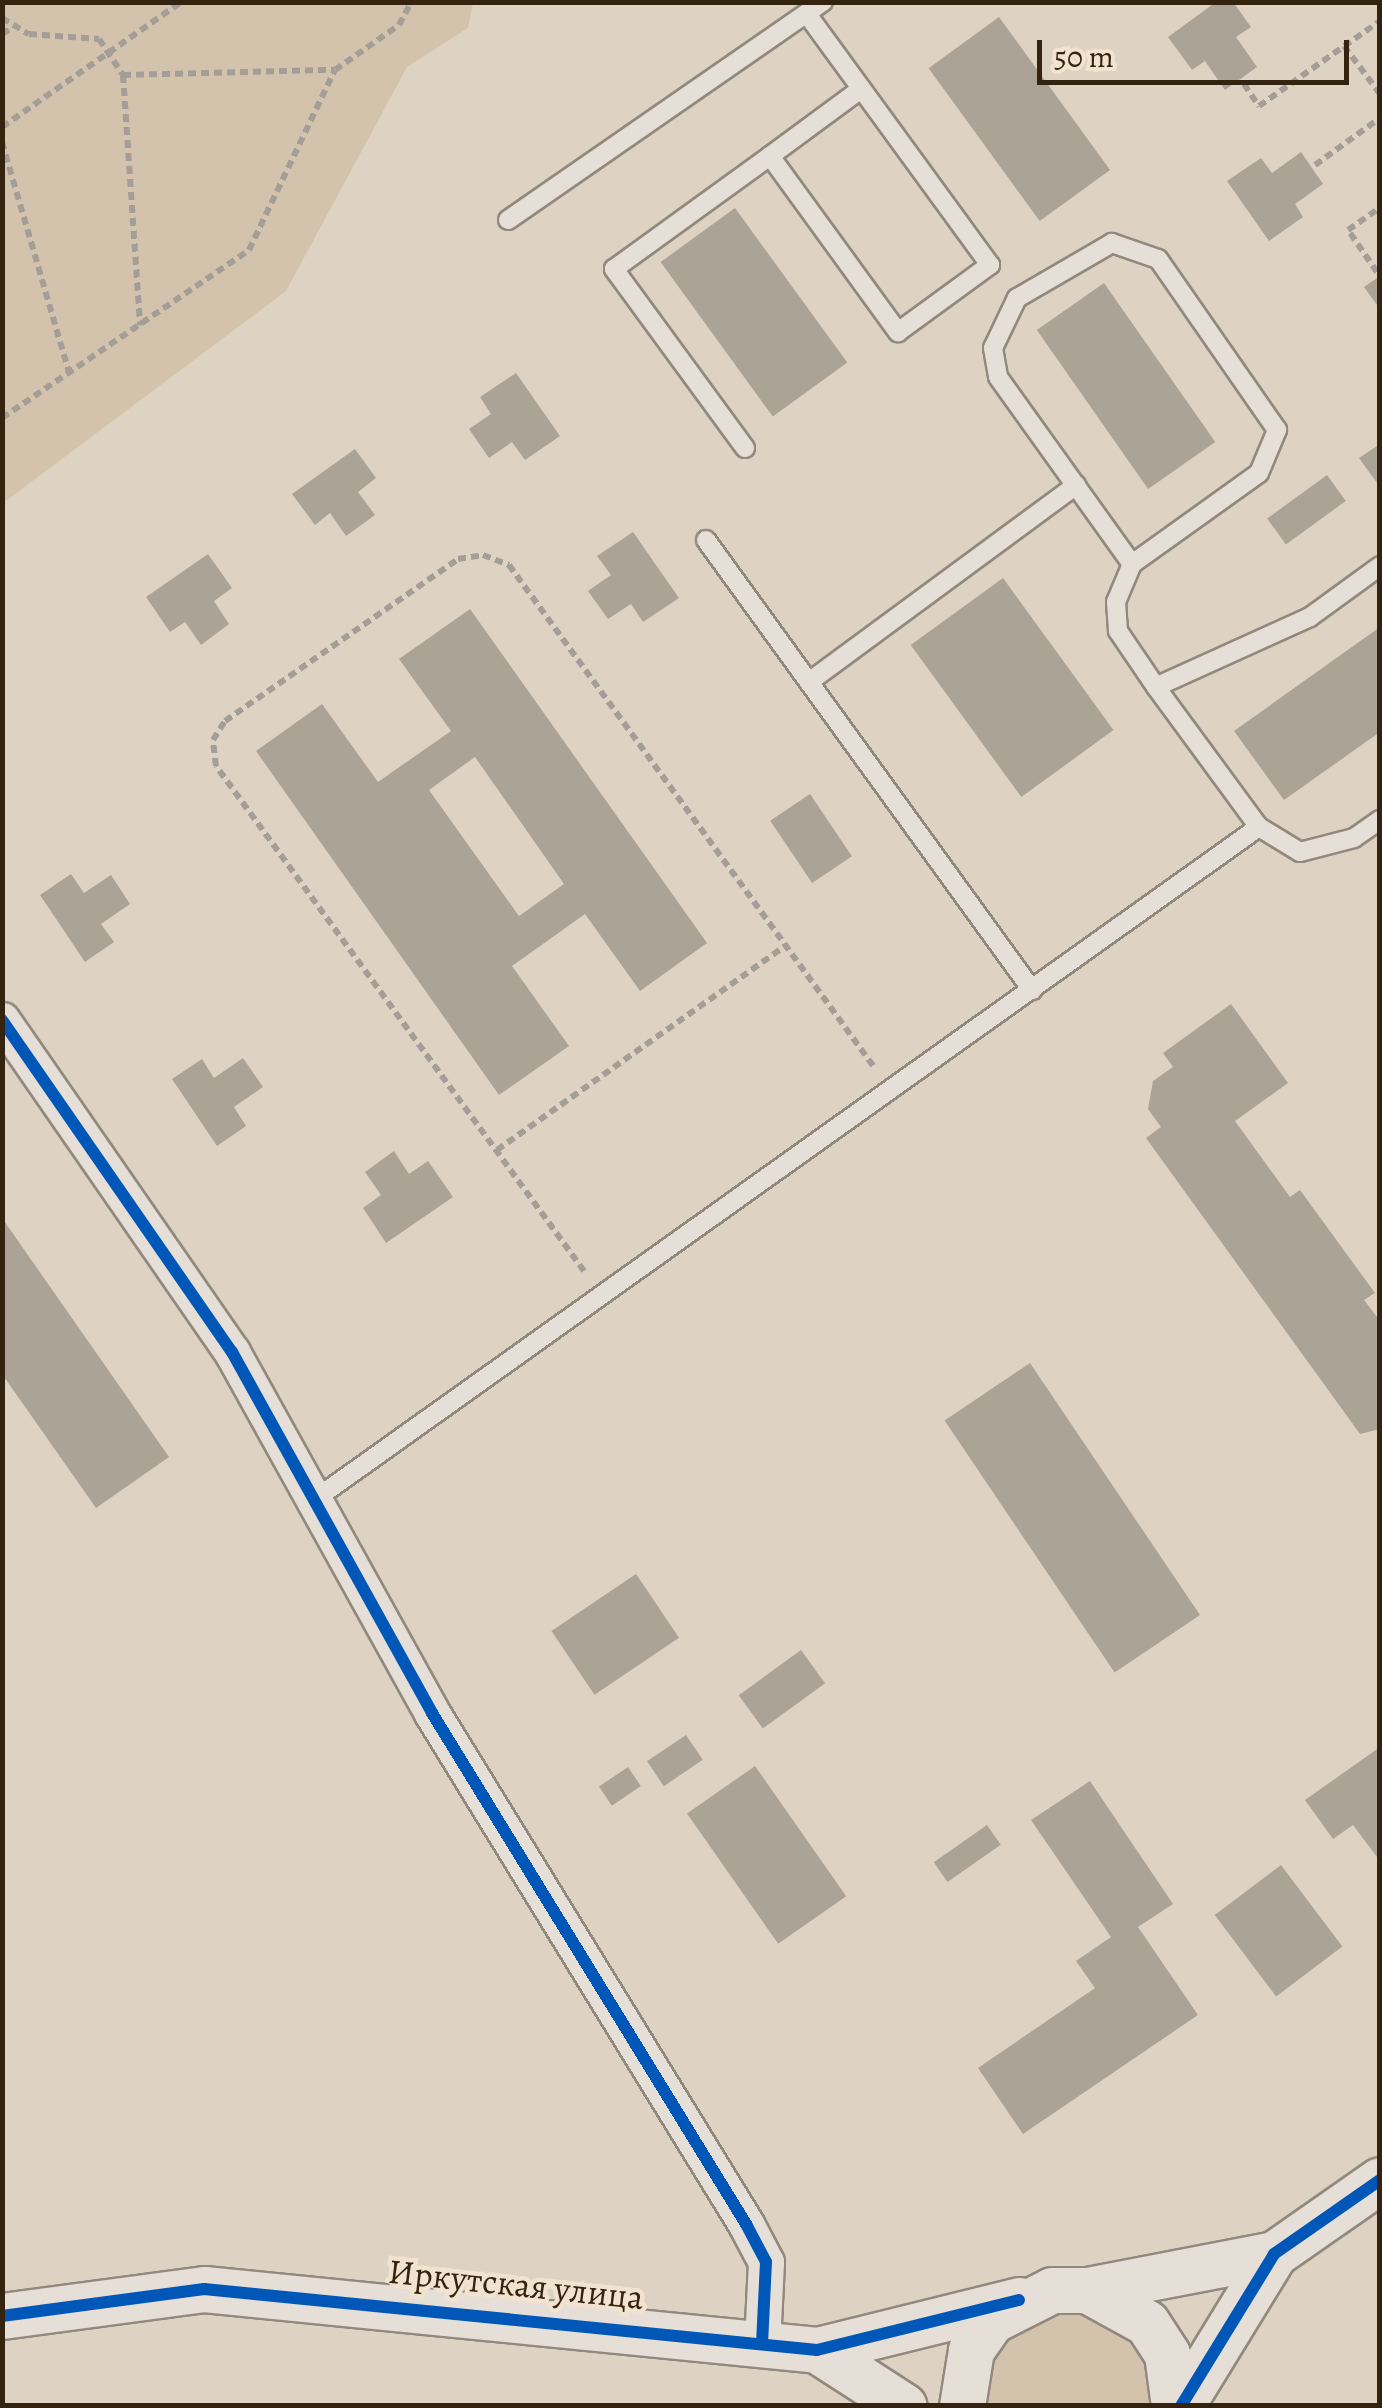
<!DOCTYPE html>
<html>
<head>
<meta charset="utf-8">
<style>
	body { margin:0 }
	#map { position:relative; width:1382px; height:2408px; overflow:hidden; background:#ded2c2; font-family:Alegreya,serif }
	div>[style] { position:absolute }
	[style*='--x'] { left:calc(var(--x)*1px); top:calc(var(--y)*1px); width:calc(var(--w)*1px); rotate:calc(var(--a)*1deg) }
	.green>* { inset:0; background:#d3c3ac }
	.building>* { inset:0; background:#aca397; transform-origin:0 0 }
	.path>* { height:6px; margin-top:-3px; transform-origin:0; background:repeating-linear-gradient(90deg,#a49e96 0 8px,transparent 0 13px) }
	.roads { filter:drop-shadow(2px 0 #92897e) drop-shadow(-2px 0 #92897e) drop-shadow(0 2px #92897e) drop-shadow(0 -2px #92897e) }
	.service>* { height:18px; margin:-9px; padding:0 9px; transform-origin:9px; border-radius:9px; background:#e5dfd7 }
	.minor>* { height:35px; margin:-17.5px; padding:0 17.5px; transform-origin:17.5px; border-radius:17.5px; background:#e5dfd7 }
	.tertiary>* { height:45px; margin:-22.5px; padding:0 22.5px; transform-origin:22.5px; border-radius:22.5px; background:#e5dfd7 }
	.cycleway>* { height:12px; margin:-6px; padding:0 6px; transform-origin:6px; border-radius:6px; background:#0057b8 }
	span { translate:-50% -50%; white-space:nowrap; text-align:center; line-height:1.15; -webkit-text-stroke:9px #f1e3d0; paint-order:stroke }
	.street-label { font-size:35px; color:#34240f }
	.frame { position:absolute; inset:0; border:5px solid #34240f; pointer-events:none }
	.scale { position:absolute; left:1037px; top:40px; width:312px; height:45px; box-sizing:border-box; border:5px solid #34240f; border-top:0; padding-left:12px; font-size:30px; line-height:35px; white-space:nowrap; color:#34240f; -webkit-text-stroke:8px #f1e3d0; paint-order:stroke }
</style>
</head>
<body>
<div id="map">
	<div class="green">
		<i style="clip-path:polygon(3px 2px,473px 3px,468px 28px,407px 67px,286px 291px,3px 503px)"></i>
		<i style="clip-path:polygon(1040px 2312px,1096px 2312px,1143px 2348px,1156px 2406px,980px 2406px,994px 2347px)"></i>
	</div>
	<div class="building">
		<i style="clip-path:polygon(1216px 2px,1233px 2px,1251px 27px,1236px 37px,1257px 67px,1225px 90px,1205px 61px,1192px 70px,1168px 37px)"></i>
		<i style="left:999px;top:17px;width:189px;height:87px;rotate:54deg"></i>
		<i style="clip-path:polygon(1301px 152px,1323px 184px,1295px 204px,1303px 217px,1269px 241px,1227px 181px,1261px 158px,1272px 173px)"></i>
		<i style="left:735px;top:208px;width:191px;height:92px;rotate:54deg"></i>
		<i style="clip-path:polygon(1380px 276px,1380px 309px,1364px 287px)"></i>
		<i style="left:1104px;top:283px;width:194px;height:82px;rotate:55deg"></i>
		<i style="clip-path:polygon(516px 373px,560px 436px,525px 460px,512px 442px,489px 458px,469px 429px,491px 414px,480px 397px)"></i>
		<i style="clip-path:polygon(1380px 444px,1380px 487px,1359px 458px)"></i>
		<i style="clip-path:polygon(355px 449px,376px 478px,358px 492px,375px 515px,346px 536px,330px 513px,315px 525px,292px 494px)"></i>
		<i style="left:1327px;top:475px;width:32px;height:74px;rotate:54deg"></i>
		<i style="clip-path:polygon(633px 532px,679px 598px,643px 622px,631px 604px,608px 619px,588px 591px,611px 575px,597px 556px)"></i>
		<i style="clip-path:polygon(208px 554px,232px 588px,214px 601px,229px 624px,201px 645px,185px 622px,170px 632px,146px 597px)"></i>
		<i style="left:1003px;top:578px;width:188px;height:114px;rotate:54deg"></i>
		<i style="clip-path:polygon(evenodd,470px 609px,707px 943px,640px 991px,585px 914px,512px 966px,569px 1046px,499px 1095px,256px 751px,322px 704px,378px 782px,451px 731px,399px 659px,470px 609px,475px 757px,564px 884px,519px 916px,429px 790px,475px 757px)"></i>
		<i style="clip-path:polygon(1380px 627px,1380px 732px,1284px 800px,1234px 731px)"></i>
		<i style="left:810px;top:794px;width:75px;height:48px;rotate:56deg"></i>
		<i style="clip-path:polygon(71px 874px,84px 893px,111px 875px,130px 904px,101px 924px,114px 942px,85px 962px,40px 895px)"></i>
		<i style="clip-path:polygon(1231px 1004px,1288px 1083px,1235px 1121px,1290px 1197px,1300px 1190px,1375px 1293px,1364px 1300px,1380px 1321px,1380px 1429px,1360px 1434px,1146px 1138px,1161px 1127px,1148px 1109px,1153px 1081px,1173px 1067px,1163px 1053px)"></i>
		<i style="clip-path:polygon(243px 1058px,263px 1087px,234px 1107px,246px 1126px,217px 1146px,172px 1079px,202px 1059px,214px 1078px)"></i>
		<i style="clip-path:polygon(394px 1151px,409px 1174px,428px 1161px,453px 1197px,386px 1243px,363px 1208px,381px 1195px,365px 1172px)"></i>
		<i style="clip-path:polygon(2px 1218px,169px 1457px,96px 1508px,2px 1374px)"></i>
		<i style="left:1030px;top:1363px;width:304px;height:103px;rotate:56deg"></i>
		<i style="left:636px;top:1574px;width:77px;height:102px;rotate:56deg"></i>
		<i style="left:801px;top:1650px;width:41px;height:77px;rotate:54deg"></i>
		<i style="left:686px;top:1735px;width:30px;height:47px;rotate:56deg"></i>
		<i style="clip-path:polygon(1380px 1747px,1380px 1861px,1353px 1825px,1333px 1839px,1305px 1800px)"></i>
		<i style="left:755px;top:1766px;width:159px;height:83px;rotate:55deg"></i>
		<i style="left:628px;top:1767px;width:23px;height:35px;rotate:56deg"></i>
		<i style="clip-path:polygon(1090px 1781px,1173px 1904px,1138px 1927px,1198px 2015px,1023px 2134px,978px 2068px,1095px 1988px,1076px 1961px,1111px 1937px,1031px 1820px)"></i>
		<i style="left:987px;top:1825px;width:24px;height:65px;rotate:55deg"></i>
		<i style="left:1281px;top:1865px;width:102px;height:83px;rotate:53deg"></i>
	</div>
	<div class="path">
		<i style="--x:2;--y:18;--w:31;--a:31"></i>
		<i style="--x:29;--y:34;--w:70;--a:4.1"></i>
		<i style="--x:99;--y:39;--w:43;--a:56.3"></i>
		<i style="--x:123;--y:75;--w:251;--a:86.1"></i>
		<i style="--x:2;--y:34;--w:13;--a:-32"></i>
		<i style="--x:1344;--y:46;--w:60;--a:53.1"></i>
		<i style="--x:123;--y:75;--w:212;--a:-1.4"></i>
		<i style="--x:1244;--y:84;--w:27;--a:56"></i>
		<i style="--x:1259;--y:106;--w:148;--a:-35.1"></i>
		<i style="--x:2;--y:127;--w:218;--a:-34.9"></i>
		<i style="--x:2;--y:142;--w:241;--a:73.8"></i>
		<i style="--x:1315;--y:165;--w:80;--a:-35.9"></i>
		<i style="--x:1377;--y:272;--w:51;--a:-124.6"></i>
		<i style="--x:1348;--y:230;--w:39;--a:-35"></i>
		<i style="--x:2;--y:418;--w:299;--a:-34.2"></i>
		<i style="--x:249;--y:250;--w:199;--a:-64.5"></i>
		<i style="--x:335;--y:70;--w:78;--a:-35.1"></i>
		<i style="--x:399;--y:25;--w:26;--a:-62"></i>
		<i style="--x:497;--y:1150;--w:353;--a:-35.3"></i>
		<i style="--x:584;--y:1271;--w:625;--a:-126.08"></i>
		<i style="--x:216;--y:766;--w:26;--a:-97"></i>
		<i style="--x:213;--y:740;--w:22;--a:-58"></i>
		<i style="--x:225;--y:721;--w:284;--a:-34.8"></i>
		<i style="--x:458;--y:559;--w:25;--a:-9"></i>
		<i style="--x:483;--y:555;--w:28;--a:21"></i>
		<i style="--x:509;--y:565;--w:621;--a:53.98"></i>
	</div>
	<div class="roads">
		<div class="service">
			<i style="--x:770;--y:156;--w:113;--a:-36.4"></i>
			<i style="--x:508;--y:220;--w:383;--a:-34.7"></i>
			<i style="--x:745;--y:448;--w:222;--a:-126.2"></i>
			<i style="--x:614;--y:269;--w:193;--a:-35.9"></i>
			<i style="--x:770;--y:156;--w:218;--a:54"></i>
			<i style="--x:898;--y:332;--w:114;--a:-36.1"></i>
			<i style="--x:990;--y:265;--w:309;--a:-126.1"></i>
			<i style="--x:706;--y:540;--w:556;--a:54.08"></i>
			<i style="--x:1132;--y:564;--w:156;--a:-35.6"></i>
			<i style="--x:1259;--y:473;--w:47;--a:-67.3"></i>
			<i style="--x:1277;--y:430;--w:208;--a:-124.8"></i>
			<i style="--x:1158;--y:259;--w:49;--a:-160.8"></i>
			<i style="--x:1112;--y:243;--w:110;--a:149.9"></i>
			<i style="--x:1017;--y:298;--w:55;--a:115.6"></i>
			<i style="--x:993;--y:348;--w:29;--a:80"></i>
			<i style="--x:998;--y:377;--w:230;--a:54.4"></i>
			<i style="--x:1132;--y:564;--w:41;--a:112.8"></i>
			<i style="--x:1116;--y:602;--w:29;--a:86"></i>
			<i style="--x:1118;--y:631;--w:68;--a:55.8"></i>
			<i style="--x:1380;--y:566;--w:87;--a:143.9"></i>
			<i style="--x:1310;--y:617;--w:169;--a:155.6"></i>
			<i style="--x:1156;--y:687;--w:174;--a:53.7"></i>
			<i style="--x:1259;--y:827;--w:48;--a:31.4"></i>
			<i style="--x:1300;--y:852;--w:56;--a:-14.5"></i>
			<i style="--x:1354;--y:838;--w:32;--a:-35"></i>
			<i style="--x:809;--y:682;--w:332;--a:-36.4"></i>
			<i style="--x:314;--y:1500;--w:1160;--a:-35.46"></i>
		</div>
		<div class="minor">
			<i style="--x:2;--y:1020;--w:404;--a:55.3"></i>
			<i style="--x:232;--y:1352;--w:413;--a:61"></i>
			<i style="--x:432;--y:1713;--w:600;--a:58.43"></i>
			<i style="--x:746;--y:2224;--w:43;--a:62.2"></i>
			<i style="--x:766;--y:2262;--w:82;--a:92.8"></i>
		</div>
		<div class="tertiary">
			<i style="--x:1087;--y:2290;--w:190;--a:-10.9"></i>
			<i style="--x:2;--y:2316;--w:204;--a:-7.6"></i>
			<i style="--x:204;--y:2289;--w:616;--a:5.68"></i>
			<i style="--x:817;--y:2350;--w:208;--a:-13.9"></i>
			<i style="--x:817;--y:2350;--w:103;--a:32.8"></i>
			<i style="--x:962;--y:2406;--w:57;--a:-80.9"></i>
			<i style="--x:971;--y:2350;--w:35;--a:-55"></i>
			<i style="--x:991;--y:2321;--w:68;--a:-26.9"></i>
			<i style="--x:1052;--y:2290;--w:35;--a:0"></i>
			<i style="--x:1087;--y:2290;--w:68;--a:28.8"></i>
			<i style="--x:1147;--y:2323;--w:37;--a:57"></i>
			<i style="--x:1167;--y:2354;--w:52;--a:82.3"></i>
			<i style="--x:1181;--y:2406;--w:178;--a:-58.5"></i>
			<i style="--x:1274;--y:2254;--w:129;--a:-34.9"></i>
		</div>
	</div>
	<div class="cycleway">
		<i style="--x:2;--y:1020;--w:404;--a:55.3"></i>
		<i style="--x:232;--y:1352;--w:413;--a:61"></i>
		<i style="--x:432;--y:1713;--w:600;--a:58.43"></i>
		<i style="--x:746;--y:2224;--w:43;--a:62.2"></i>
		<i style="--x:766;--y:2262;--w:82;--a:92.8"></i>
		<i style="--x:2;--y:2316;--w:204;--a:-7.6"></i>
		<i style="--x:204;--y:2289;--w:616;--a:5.68"></i>
		<i style="--x:817;--y:2350;--w:208;--a:-13.9"></i>
		<i style="--x:1181;--y:2406;--w:178;--a:-58.5"></i>
		<i style="--x:1274;--y:2254;--w:129;--a:-34.9"></i>
	</div>
	<div class="street-label">
		<span style="left:516px;top:2284px;rotate:6deg">Иркутская улица</span>
	</div>
	<div class="frame"></div>
	<div class="scale">50 m</div>
</div>
</body>
</html>
